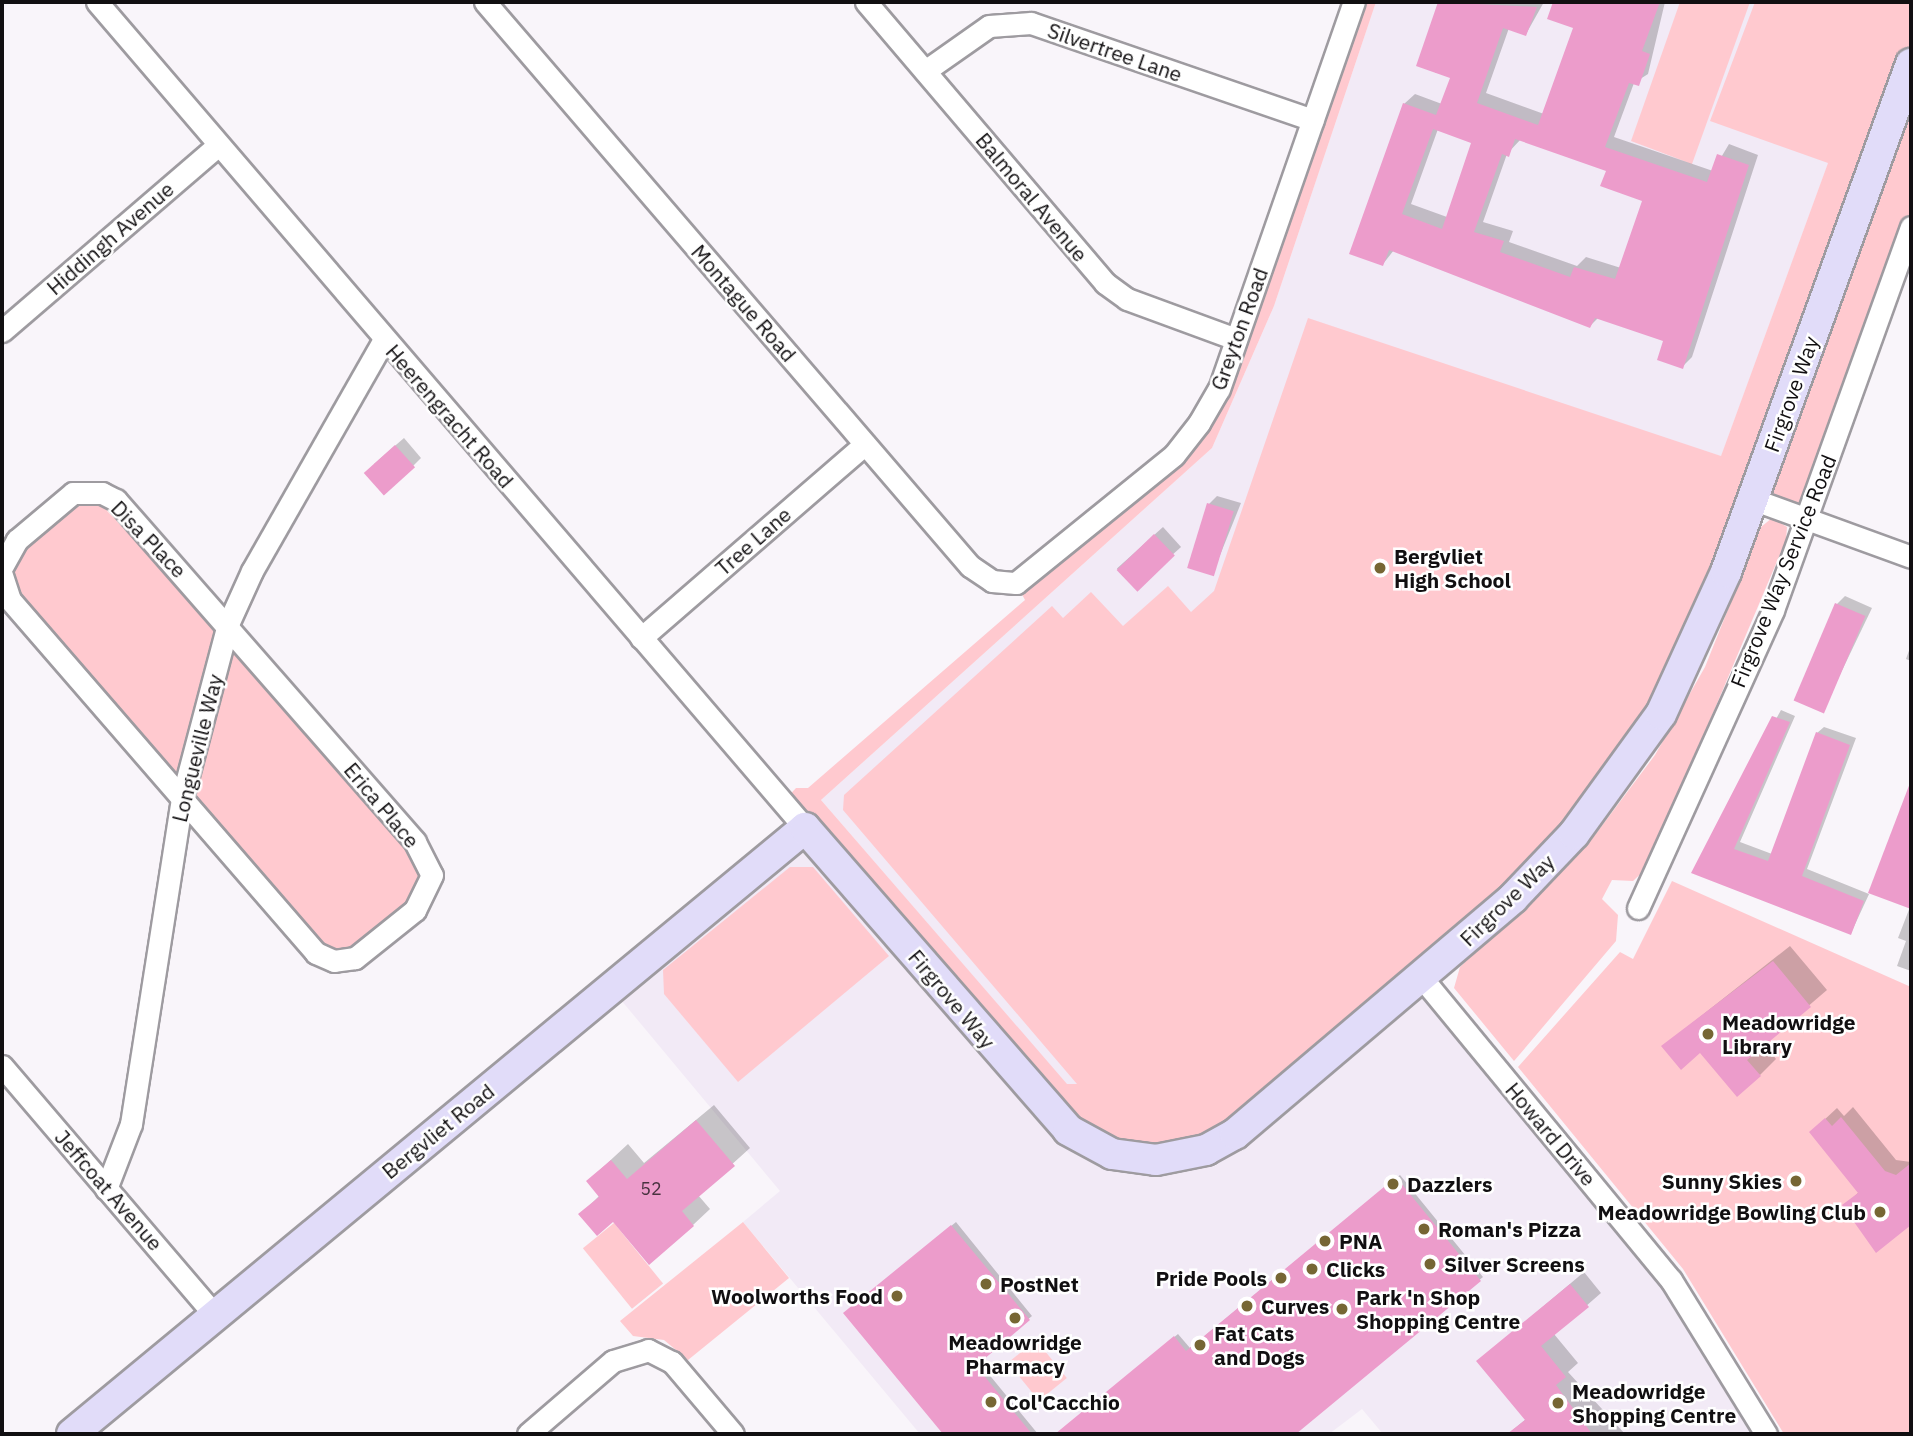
<!DOCTYPE html>
<html>
<head>
<meta charset="utf-8">
<style>
	body { margin:0 }
	#map { position:relative; width:1913px; height:1436px; overflow:hidden; background:#f9f5fa; font-family:"IBM Plex Sans",sans-serif }
	div>[style] { position:absolute }
	[style*='--x'] { left:calc(var(--x)*1px); top:calc(var(--y)*1px); width:calc(var(--w)*1px); rotate:calc(var(--a)*1deg) }
	.built>* { inset:0; background:#f2eaf6 }
	.green>* { inset:0; background:#ffc9cf; transform-origin:0 0 }
	.shadow>* { inset:0; background:#0003; transform-origin:0 0 }
	.building>* { inset:0; background:#ec9ccb; transform-origin:0 0 }
	.roads { filter:drop-shadow(2px 0 #9e9ba0) drop-shadow(-2px 0 #9e9ba0) drop-shadow(0 2px #9e9ba0) drop-shadow(0 -2px #9e9ba0) }
	.street>* { height:21px; margin:-10.5px; padding:0 10.5px; transform-origin:10.5px; border-radius:10.5px; background:#fff }
	.secondary>* { height:30px; margin:-15px; padding:0 15px; transform-origin:15px; border-radius:15px; background:#e1dcf9 }
	.dots>* { width:19px; height:19px; translate:-50% -50%; box-sizing:border-box; border:4px solid #fff; border-radius:50% }
	span { translate:-50% -50%; white-space:nowrap; text-align:center; line-height:1.15; -webkit-text-stroke:5px #fff; paint-order:stroke }
	.number-label { font-size:18px; color:#483240 }
	.number-label span { -webkit-text-stroke-width:0 }
	.street-label { font-size:21px; color:#110f11 }
	.poi-label { font-size:21px; color:#110f11; font-weight:700 }
	.left { translate:0 -50%; text-align:left }
	.right { translate:-100% -50%; text-align:right }
	.frame { position:absolute; inset:0; border:4px solid #110f11; pointer-events:none }
</style>
</head>
<body>
<div id="map">
	<div class="built">
		<i style="clip-path:polygon(1376px 2px,1887px 2px,1653px 643px,1223px 1089px,1067px 1085px,821px 800px,1212px 448px,1274px 306px)"></i>
		<i style="clip-path:polygon(805px 828px,1055px 1118px,1422px 978px,1671px 1280px,1766px 1434px,1383px 1434px,1362px 1409px,1329px 1434px,920px 1434px,743px 1222px,780px 1191px,611px 988px)"></i>
	</div>
	<div class="green">
		<i style="clip-path:polygon(1354px 2px,1376px 2px,1274px 306px,1212px 448px,821px 800px,1067px 1084px,1077px 1084px,843px 810px,844px 795px,1052px 606px,1063px 618px,1091px 592px,1123px 626px,1168px 586px,1191px 612px,1214px 591px,1308px 318px,1721px 456px,1828px 163px,1710px 121px,1755px 2px,1911px 2px,1911px 227px,1807px 519px,1752px 499px,1699px 640px,1574px 834px,1221px 1143px,1097px 1148px,783px 802px,796px 788px,808px 788px,1025px 600px,1016px 583px,1199px 423px)"></i>
		<i style="clip-path:polygon(1680px 2px,1750px 2px,1692px 164px,1631px 141px)"></i>
		<i style="clip-path:polygon(102px 493px,415px 842px,428px 892px,334px 961px,10px 600px,5px 555px,38px 520px)"></i>
		<i style="clip-path:polygon(1772px 518px,1787px 527px,1786px 540px,1648px 867px,1633px 881px,1612px 880px,1602px 899px,1618px 915px,1616px 941px,1514px 1061px,1454px 988px,1460px 967px,1589px 843px,1655px 755px,1705px 667px,1761px 527px)"></i>
		<i style="clip-path:polygon(790px 867px,813px 867px,889px 956px,738px 1082px,664px 994px,663px 970px)"></i>
		<i style="clip-path:polygon(1672px 881px,1911px 987px,1911px 1434px,1784px 1434px,1683px 1269px,1518px 1067px,1620px 952px,1633px 959px)"></i>
		<i style="clip-path:polygon(743px 1222px,789px 1278px,688px 1360px,664px 1340px,633px 1336px,620px 1321px)"></i>
		<i style="left:614px;top:1223px;width:78px;height:40px;rotate:51deg"></i>
		<i style="left:1036px;top:1340px;width:49px;height:36px;rotate:51deg"></i>
	</div>
	<div class="shadow">
		<i style="clip-path:polygon(evenodd,1440px 2px,1544px 2px,1526px 34px,1509px 28px,1486px 93px,1544px 114px,1575px 27px,1549px 18px,1555px 2px,1665px 2px,1648px 74px,1634px 83px,1614px 137px,1713px 171px,1729px 144px,1758px 155px,1692px 357px,1682px 367px,1666px 340px,1598px 318px,1590px 326px,1394px 250px,1383px 264px,1404px 104px,1415px 94px,1442px 104px,1452px 77px,1418px 65px,1440px 2px,1438px 129px,1473px 142px,1447px 217px,1411px 204px,1438px 129px,1440px 2px,1521px 139px,1608px 170px,1644px 200px,1621px 268px,1586px 257px,1577px 266px,1509px 242px,1513px 231px,1483px 222px,1507px 154px,1521px 139px)"></i>
		<i style="clip-path:polygon(404px 438px,421px 458px,413px 466px,374px 464px)"></i>
		<i style="clip-path:polygon(1217px 496px,1241px 503px,1212px 575px,1209px 504px)"></i>
		<i style="left:1163px;top:527px;width:27px;height:62px;rotate:48deg"></i>
		<i style="clip-path:polygon(1845px 596px,1872px 608px,1823px 710px,1837px 604px)"></i>
		<i style="clip-path:polygon(1911px 645px,1911px 661px,1906px 659px)"></i>
		<i style="clip-path:polygon(1781px 710px,1795px 716px,1740px 842px,1772px 854px,1817px 733px,1824px 727px,1856px 738px,1807px 869px,1869px 894px,1911px 783px,1911px 971px,1897px 966px,1906px 941px,1898px 938px,1910px 907px,1870px 892px,1851px 933px,1693px 872px)"></i>
		<i style="clip-path:polygon(1790px 946px,1827px 990px,1764px 1044px,1776px 1059px,1760px 1075px,1701px 1051px,1663px 1046px)"></i>
		<i style="clip-path:polygon(714px 1105px,750px 1148px,698px 1195px,710px 1209px,693px 1225px,581px 1214px,600px 1195px,588px 1181px,628px 1144px,644px 1163px)"></i>
		<i style="clip-path:polygon(1853px 1107px,1896px 1160px,1911px 1162px,1911px 1223px,1876px 1251px,1845px 1205px,1859px 1192px,1823px 1121px,1837px 1108px,1844px 1116px)"></i>
		<i style="clip-path:polygon(1400px 1175px,1483px 1277px,1293px 1434px,1057px 1434px,1178px 1334px,1190px 1348px)"></i>
		<i style="clip-path:polygon(956px 1222px,1032px 1316px,978px 1361px,1038px 1434px,945px 1434px,846px 1313px)"></i>
		<i style="clip-path:polygon(1584px 1272px,1601px 1293px,1554px 1334px,1578px 1363px,1568px 1372px,1625px 1434px,1508px 1434px,1526px 1419px,1479px 1361px)"></i>
	</div>
	<div class="building">
		<i style="clip-path:polygon(evenodd,1438px 2px,1537px 7px,1526px 36px,1503px 28px,1477px 103px,1538px 125px,1573px 28px,1547px 19px,1553px 2px,1660px 2px,1642px 51px,1650px 54px,1639px 86px,1629px 83px,1605px 147px,1707px 182px,1717px 154px,1749px 165px,1683px 369px,1657px 360px,1663px 341px,1595px 318px,1590px 328px,1389px 250px,1383px 266px,1349px 254px,1403px 103px,1436px 115px,1450px 78px,1416px 66px,1438px 2px,1433px 129px,1471px 143px,1442px 229px,1402px 214px,1433px 129px,1438px 2px,1515px 139px,1606px 171px,1600px 186px,1642px 201px,1615px 279px,1574px 267px,1570px 277px,1500px 252px,1504px 241px,1474px 232px,1502px 154px,1509px 157px,1515px 139px)"></i>
		<i style="left:395px;top:445px;width:30px;height:42px;rotate:48deg"></i>
		<i style="left:1207px;top:503px;width:28px;height:68px;rotate:17deg"></i>
		<i style="left:1154px;top:534px;width:30px;height:52px;rotate:46deg"></i>
		<i style="left:1835px;top:603px;width:33px;height:106px;rotate:23deg"></i>
		<i style="clip-path:polygon(1772px 716px,1790px 722px,1734px 849px,1768px 861px,1816px 732px,1850px 745px,1802px 876px,1864px 901px,1851px 935px,1691px 873px)"></i>
		<i style="clip-path:polygon(1910px 783px,1911px 783px,1911px 909px,1868px 893px)"></i>
		<i style="clip-path:polygon(1773px 961px,1811px 1007px,1747px 1060px,1761px 1076px,1737px 1097px,1700px 1053px,1681px 1070px,1661px 1046px)"></i>
		<i style="clip-path:polygon(1841px 1117px,1885px 1171px,1896px 1175px,1911px 1163px,1911px 1225px,1876px 1253px,1842px 1205px,1858px 1193px,1809px 1132px,1825px 1118px,1832px 1126px)"></i>
		<i style="clip-path:polygon(696px 1120px,735px 1166px,682px 1211px,694px 1226px,649px 1265px,613px 1222px,597px 1236px,578px 1214px,599px 1197px,586px 1181px,611px 1160px,627px 1179px)"></i>
		<i style="clip-path:polygon(1396px 1177px,1481px 1281px,1296px 1434px,1055px 1434px,1174px 1336px,1186px 1351px)"></i>
		<i style="clip-path:polygon(951px 1225px,1030px 1320px,976px 1366px,1032px 1434px,943px 1434px,843px 1313px)"></i>
		<i style="clip-path:polygon(1570px 1284px,1589px 1307px,1541px 1346px,1566px 1377px,1556px 1385px,1592px 1434px,1507px 1434px,1525px 1420px,1476px 1361px)"></i>
	</div>
	<div class="roads">
		<div class="street">
			<i style="--x:97;--y:2;--w:1088;--a:49.4"></i>
			<i style="--x:485;--y:2;--w:744;--a:49.31"></i>
			<i style="--x:970;--y:566;--w:27;--a:34"></i>
			<i style="--x:992;--y:581;--w:24;--a:5"></i>
			<i style="--x:1016;--y:583;--w:203;--a:-39"></i>
			<i style="--x:1174;--y:455;--w:41;--a:-52"></i>
			<i style="--x:1199;--y:423;--w:39;--a:-60"></i>
			<i style="--x:1219;--y:389;--w:410;--a:-70.8"></i>
			<i style="--x:866;--y:2;--w:369;--a:49.6"></i>
			<i style="--x:1105;--y:283;--w:27;--a:36"></i>
			<i style="--x:1127;--y:299;--w:116;--a:20.2"></i>
			<i style="--x:925;--y:71;--w:78;--a:-35.1"></i>
			<i style="--x:989;--y:26;--w:42;--a:-4.1"></i>
			<i style="--x:1031;--y:23;--w:298;--a:19"></i>
			<i style="--x:2;--y:331;--w:284;--a:-40.7"></i>
			<i style="--x:1752;--y:499;--w:169;--a:20"></i>
			<i style="--x:2;--y:567;--w:31;--a:-61"></i>
			<i style="--x:17;--y:540;--w:73;--a:-40"></i>
			<i style="--x:73;--y:493;--w:29;--a:0"></i>
			<i style="--x:102;--y:493;--w:16;--a:27"></i>
			<i style="--x:116;--y:500;--w:454;--a:48.8"></i>
			<i style="--x:415;--y:842;--w:37;--a:63"></i>
			<i style="--x:432;--y:875;--w:39;--a:116"></i>
			<i style="--x:415;--y:910;--w:77;--a:141.3"></i>
			<i style="--x:355;--y:958;--w:21;--a:172"></i>
			<i style="--x:334;--y:961;--w:20;--a:-156"></i>
			<i style="--x:316;--y:953;--w:467;--a:-130.9"></i>
			<i style="--x:10;--y:600;--w:26;--a:-108"></i>
			<i style="--x:641;--y:638;--w:296;--a:-40.9"></i>
			<i style="--x:1638;--y:908;--w:327;--a:-65.6"></i>
			<i style="--x:1773;--y:610;--w:407;--a:-70.2"></i>
			<i style="--x:1422;--y:978;--w:391;--a:50.5"></i>
			<i style="--x:1671;--y:1280;--w:181;--a:58.3"></i>
			<i style="--x:2;--y:1066;--w:328;--a:49.5"></i>
			<i style="--x:106;--y:1189;--w:70;--a:-69"></i>
			<i style="--x:131;--y:1124;--w:330;--a:-81.1"></i>
			<i style="--x:182;--y:798;--w:180;--a:-75.2"></i>
			<i style="--x:228;--y:624;--w:58;--a:-65.6"></i>
			<i style="--x:252;--y:571;--w:266;--a:-60.3"></i>
			<i style="--x:528;--y:1434;--w:112;--a:-40.7"></i>
			<i style="--x:613;--y:1361;--w:37;--a:-17"></i>
			<i style="--x:648;--y:1350;--w:27;--a:27"></i>
			<i style="--x:672;--y:1362;--w:94;--a:49.7"></i>
		</div>
		<div class="secondary">
			<i style="--x:72;--y:1434;--w:951;--a:-39.58"></i>
			<i style="--x:805;--y:828;--w:400;--a:48.9"></i>
			<i style="--x:1068;--y:1130;--w:50;--a:28.6"></i>
			<i style="--x:1112;--y:1154;--w:44;--a:7.8"></i>
			<i style="--x:1156;--y:1160;--w:51;--a:-11.3"></i>
			<i style="--x:1206;--y:1150;--w:33;--a:-29"></i>
			<i style="--x:1235;--y:1134;--w:365;--a:-40.3"></i>
			<i style="--x:1513;--y:898;--w:88;--a:-46.4"></i>
			<i style="--x:1574;--y:834;--w:148;--a:-54.1"></i>
			<i style="--x:1661;--y:714;--w:156;--a:-65.4"></i>
			<i style="--x:1726;--y:572;--w:541;--a:-69.99"></i>
		</div>
	</div>
	<div class="dots">
		<i style="left:1380px;top:568px;background:#766634"></i>
		<i style="left:1708px;top:1034px;background:#766634"></i>
		<i style="left:1796px;top:1181px;background:#766634"></i>
		<i style="left:1393px;top:1184px;background:#766634"></i>
		<i style="left:1880px;top:1212px;background:#766634"></i>
		<i style="left:1424px;top:1229px;background:#766634"></i>
		<i style="left:1325px;top:1241px;background:#766634"></i>
		<i style="left:1430px;top:1264px;background:#766634"></i>
		<i style="left:1312px;top:1269px;background:#766634"></i>
		<i style="left:1281px;top:1278px;background:#766634"></i>
		<i style="left:986px;top:1284px;background:#766634"></i>
		<i style="left:897px;top:1296px;background:#766634"></i>
		<i style="left:1247px;top:1306px;background:#766634"></i>
		<i style="left:1342px;top:1309px;background:#766634"></i>
		<i style="left:1015px;top:1318px;background:#766634"></i>
		<i style="left:1200px;top:1345px;background:#766634"></i>
		<i style="left:991px;top:1402px;background:#766634"></i>
		<i style="left:1558px;top:1403px;background:#766634"></i>
	</div>
	<div class="number-label">
		<span style="left:651px;top:1189px">52</span>
	</div>
	<div class="street-label">
		<span style="left:1115px;top:52px;rotate:19deg">Silvertree Lane</span>
		<span style="left:1032px;top:197px;rotate:50deg">Balmoral Avenue</span>
		<span style="left:110px;top:238px;rotate:-41deg">Hiddingh Avenue</span>
		<span style="left:744px;top:303px;rotate:49deg">Montague Road</span>
		<span style="left:1239px;top:329px;rotate:-70deg">Greyton Road</span>
		<span style="left:1791px;top:394px;rotate:-70deg">Firgrove Way</span>
		<span style="left:450px;top:416px;rotate:49deg">Heerengracht Road</span>
		<span style="left:149px;top:539px;rotate:46deg">Disa Place</span>
		<span style="left:753px;top:541px;rotate:-41deg">Tree Lane</span>
		<span style="left:1783px;top:571px;rotate:-68deg">Firgrove Way Service Road</span>
		<span style="left:197px;top:748px;rotate:-76deg">Longueville Way</span>
		<span style="left:382px;top:805px;rotate:50deg">Erica Place</span>
		<span style="left:1507px;top:900px;rotate:-44deg">Firgrove Way</span>
		<span style="left:952px;top:999px;rotate:50deg">Firgrove Way</span>
		<span style="left:438px;top:1131px;rotate:-39deg">Bergvliet Road</span>
		<span style="left:1551px;top:1134px;rotate:50deg">Howard Drive</span>
		<span style="left:109px;top:1190px;rotate:49deg">Jeffcoat Avenue</span>
	</div>
	<div class="poi-label">
		<span class="left" style="left:1394px;top:568px">Bergvliet<br>High School</span>
		<span class="left" style="left:1722px;top:1034px">Meadowridge<br>Library</span>
		<span class="right" style="left:1782px;top:1181px">Sunny Skies</span>
		<span class="left" style="left:1407px;top:1184px">Dazzlers</span>
		<span class="right" style="left:1866px;top:1212px">Meadowridge Bowling Club</span>
		<span class="left" style="left:1438px;top:1229px">Roman's Pizza</span>
		<span class="left" style="left:1339px;top:1241px">PNA</span>
		<span class="left" style="left:1444px;top:1264px">Silver Screens</span>
		<span class="left" style="left:1326px;top:1269px">Clicks</span>
		<span class="right" style="left:1267px;top:1278px">Pride Pools</span>
		<span class="left" style="left:1000px;top:1284px">PostNet</span>
		<span class="right" style="left:883px;top:1296px">Woolworths Food</span>
		<span class="left" style="left:1356px;top:1309px">Park 'n Shop<br>Shopping Centre</span>
		<span class="left" style="left:1261px;top:1306px">Curves</span>
		<span class="left" style="left:1214px;top:1345px">Fat Cats<br>and Dogs</span>
		<span style="left:1015px;top:1354px">Meadowridge<br>Pharmacy</span>
		<span class="left" style="left:1572px;top:1403px">Meadowridge<br>Shopping Centre</span>
		<span class="left" style="left:1005px;top:1402px">Col'Cacchio</span>
	</div>
	<div class="frame"></div>
</div>
</body>
</html>
